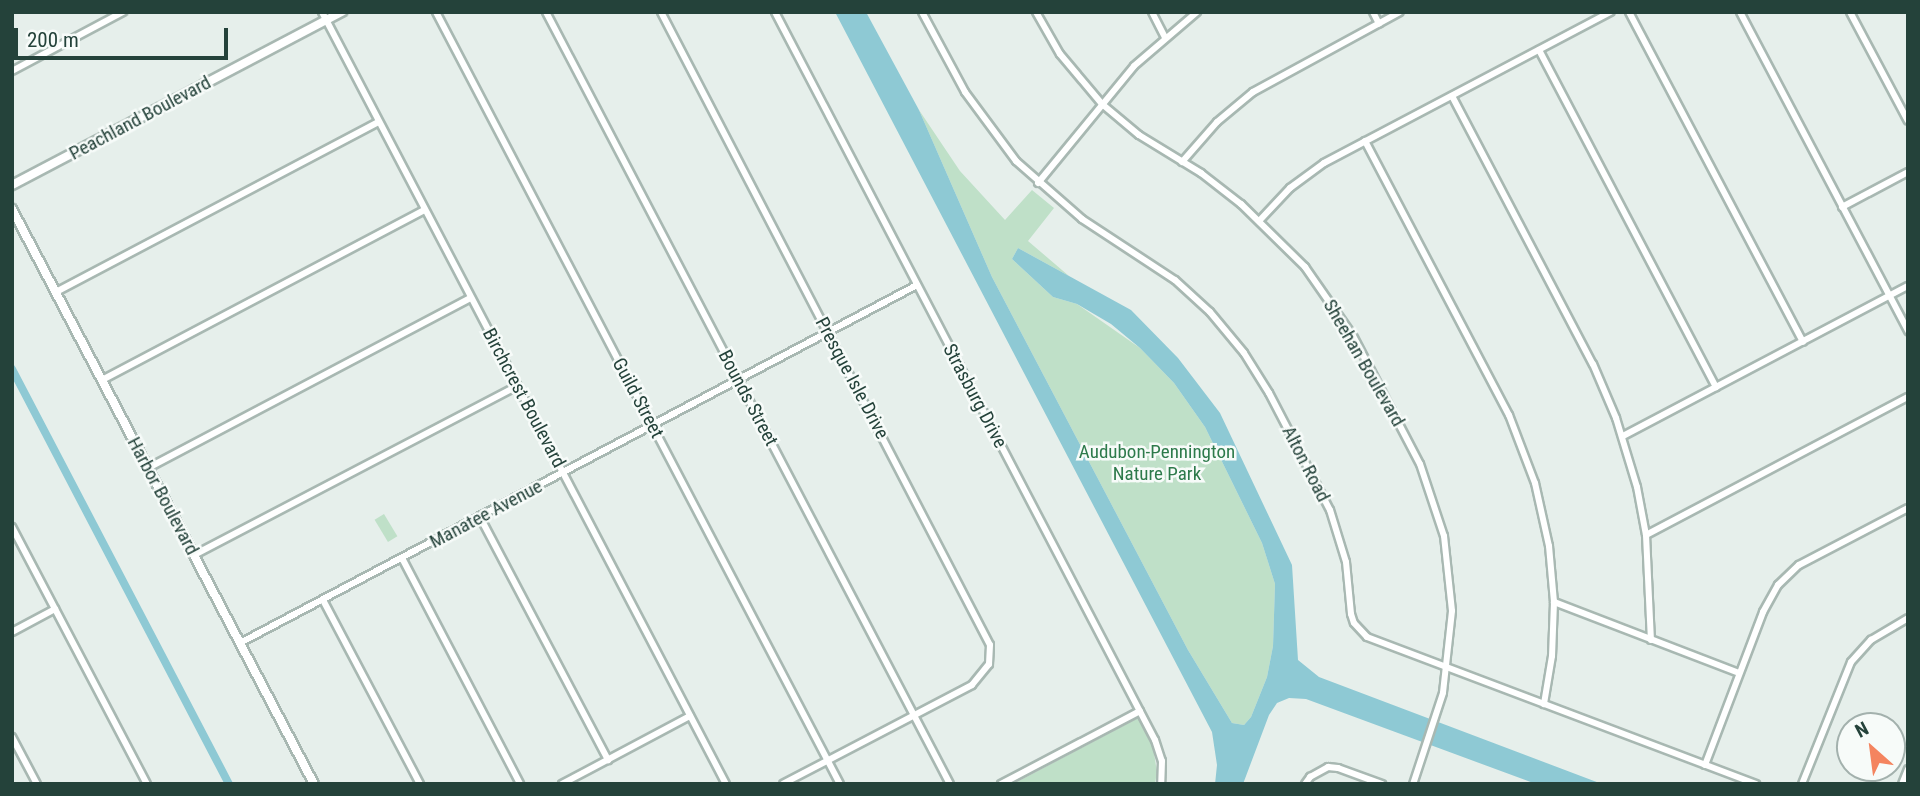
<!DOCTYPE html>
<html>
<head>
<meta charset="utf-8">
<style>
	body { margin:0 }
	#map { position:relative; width:1920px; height:796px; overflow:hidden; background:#e6efeb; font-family:"Roboto Condensed",sans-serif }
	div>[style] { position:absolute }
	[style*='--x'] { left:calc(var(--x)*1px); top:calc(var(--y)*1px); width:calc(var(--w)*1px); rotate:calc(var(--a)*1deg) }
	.green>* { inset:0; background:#bfe0c8; transform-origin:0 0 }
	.water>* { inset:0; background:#8ec9d4 }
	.canal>* { height:8px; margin:-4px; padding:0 4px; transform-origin:4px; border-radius:4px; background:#8ec9d4 }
	.roads { filter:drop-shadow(2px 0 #a8b8b2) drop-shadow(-2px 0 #a8b8b2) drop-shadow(0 2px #a8b8b2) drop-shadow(0 -2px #a8b8b2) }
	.minor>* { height:6px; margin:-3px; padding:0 3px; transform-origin:3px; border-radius:3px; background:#fff }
	.tertiary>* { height:8px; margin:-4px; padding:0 4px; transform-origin:4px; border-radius:4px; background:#fff }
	span { translate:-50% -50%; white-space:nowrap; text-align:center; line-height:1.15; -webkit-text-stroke:5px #f7fbf9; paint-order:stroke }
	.street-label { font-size:19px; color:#24423a }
	.park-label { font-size:19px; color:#2d7a4b }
	.frame { position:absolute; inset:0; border:14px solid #24423a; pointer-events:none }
	.north { position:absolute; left:1836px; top:712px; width:70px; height:70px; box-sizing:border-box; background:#f7fbf9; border:2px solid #a3b1ad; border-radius:50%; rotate:332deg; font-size:19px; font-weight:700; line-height:28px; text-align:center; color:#24423a }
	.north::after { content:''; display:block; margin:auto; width:24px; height:32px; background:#f4845f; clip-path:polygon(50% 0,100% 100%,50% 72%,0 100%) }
	.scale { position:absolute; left:14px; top:28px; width:214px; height:32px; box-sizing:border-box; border:4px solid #24423a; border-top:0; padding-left:9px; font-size:21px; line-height:24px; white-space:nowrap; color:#24423a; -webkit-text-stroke:5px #f7fbf9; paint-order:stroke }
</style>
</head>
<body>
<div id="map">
	<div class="green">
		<i style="clip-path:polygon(919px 110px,960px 171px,1005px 220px,1032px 190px,1054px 208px,1028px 241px,1069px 276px,1018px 248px,1012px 259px,1053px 297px,1077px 304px,1140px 348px,1174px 383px,1205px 427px,1262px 543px,1275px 584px,1273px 646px,1267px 677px,1251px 717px,1244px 725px,1232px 723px,1188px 650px,992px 277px)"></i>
		<i style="left:384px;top:514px;width:26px;height:11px;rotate:59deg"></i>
		<i style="clip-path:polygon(1138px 718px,1153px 747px,1157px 772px,1155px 784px,1013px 784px)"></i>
	</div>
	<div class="water">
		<i style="clip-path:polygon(835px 12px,866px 12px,919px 110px,992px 277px,1188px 650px,1232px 723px,1244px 725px,1251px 717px,1267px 677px,1273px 646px,1275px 584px,1262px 543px,1205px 427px,1174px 383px,1140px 348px,1111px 324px,1077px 304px,1053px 297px,1012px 259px,1018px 248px,1131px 310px,1178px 358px,1220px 413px,1292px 565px,1298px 660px,1319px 677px,1602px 784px,1536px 784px,1306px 699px,1289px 698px,1277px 703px,1269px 715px,1243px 784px,1215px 784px,1217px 765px,1212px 732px)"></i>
	</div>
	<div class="canal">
		<i style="--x:12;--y:369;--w:468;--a:62.4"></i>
	</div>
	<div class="roads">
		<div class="minor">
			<i style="--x:322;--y:12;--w:871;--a:62.38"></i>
			<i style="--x:436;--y:12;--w:871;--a:62.38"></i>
			<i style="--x:546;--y:12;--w:871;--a:62.38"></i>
			<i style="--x:661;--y:12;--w:713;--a:62.54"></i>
			<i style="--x:990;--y:645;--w:19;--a:93"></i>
			<i style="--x:989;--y:664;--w:27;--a:129"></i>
			<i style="--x:972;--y:685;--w:213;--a:152.4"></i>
			<i style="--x:775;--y:12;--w:821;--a:62.44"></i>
			<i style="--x:1155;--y:740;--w:22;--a:72"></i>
			<i style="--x:1162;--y:761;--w:23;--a:92"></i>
			<i style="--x:922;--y:12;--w:91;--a:61.7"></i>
			<i style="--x:965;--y:92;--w:86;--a:53.5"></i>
			<i style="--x:1016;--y:161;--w:88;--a:41.3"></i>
			<i style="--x:1082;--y:219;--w:111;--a:33.3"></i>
			<i style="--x:1175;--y:280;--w:47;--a:42.4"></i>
			<i style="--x:1210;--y:312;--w:53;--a:50.3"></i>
			<i style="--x:1244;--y:353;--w:47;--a:58"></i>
			<i style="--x:1269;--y:393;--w:132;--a:62.5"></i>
			<i style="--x:1330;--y:510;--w:54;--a:72.9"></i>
			<i style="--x:1346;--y:562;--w:52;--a:84.5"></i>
			<i style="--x:1351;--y:614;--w:9;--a:72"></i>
			<i style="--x:1354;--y:623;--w:19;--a:47"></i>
			<i style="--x:1367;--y:637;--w:416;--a:20.7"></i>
			<i style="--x:1036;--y:12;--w:48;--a:60.3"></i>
			<i style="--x:1060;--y:54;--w:65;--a:50"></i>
			<i style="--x:1102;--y:104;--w:48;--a:40"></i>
			<i style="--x:1139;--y:135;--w:73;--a:31.5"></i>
			<i style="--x:1201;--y:173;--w:51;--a:37.8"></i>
			<i style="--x:1241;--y:204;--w:90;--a:44.5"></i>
			<i style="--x:1305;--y:267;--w:84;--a:55.2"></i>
			<i style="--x:1353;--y:336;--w:144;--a:62.4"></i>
			<i style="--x:1420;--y:464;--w:76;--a:71.6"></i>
			<i style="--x:1444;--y:536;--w:75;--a:83.9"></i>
			<i style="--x:1452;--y:611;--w:82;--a:96.3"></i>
			<i style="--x:1443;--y:693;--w:96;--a:108.2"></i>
			<i style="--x:1152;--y:12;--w:28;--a:63"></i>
			<i style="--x:1373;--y:12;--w:13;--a:63"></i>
			<i style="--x:1629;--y:12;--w:373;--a:62.2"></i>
			<i style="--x:1740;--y:12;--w:361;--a:62.2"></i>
			<i style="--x:1850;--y:12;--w:123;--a:62"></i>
			<i style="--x:1539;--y:50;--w:381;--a:62.3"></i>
			<i style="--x:12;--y:71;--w:126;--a:-28"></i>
			<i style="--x:1452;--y:96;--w:303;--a:62.3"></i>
			<i style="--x:1593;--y:364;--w:59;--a:66.9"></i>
			<i style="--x:1616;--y:418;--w:72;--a:73.1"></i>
			<i style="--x:1637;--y:487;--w:49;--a:79.4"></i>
			<i style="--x:1646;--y:535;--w:105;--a:87.3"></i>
			<i style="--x:1365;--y:141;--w:310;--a:62.3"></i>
			<i style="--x:1509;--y:415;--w:73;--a:69.1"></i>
			<i style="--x:1535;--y:483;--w:65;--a:77.5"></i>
			<i style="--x:1549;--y:546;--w:56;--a:84.9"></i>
			<i style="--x:1554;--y:602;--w:54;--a:92.1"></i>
			<i style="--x:1552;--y:656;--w:49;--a:99.5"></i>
			<i style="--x:1182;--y:162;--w:53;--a:-48.8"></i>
			<i style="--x:1217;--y:122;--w:47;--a:-39.8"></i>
			<i style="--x:1253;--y:92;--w:167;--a:-28.6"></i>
			<i style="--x:1038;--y:183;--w:151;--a:-50.6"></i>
			<i style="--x:1134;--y:66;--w:83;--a:-40.6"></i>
			<i style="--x:1842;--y:207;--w:75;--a:-27.9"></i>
			<i style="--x:1260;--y:220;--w:44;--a:-46.8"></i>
			<i style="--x:1290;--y:188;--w:42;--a:-36.3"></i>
			<i style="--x:1324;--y:163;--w:324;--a:-27.8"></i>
			<i style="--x:56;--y:292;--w:365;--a:-27.8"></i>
			<i style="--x:102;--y:380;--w:365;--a:-27.8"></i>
			<i style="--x:1623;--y:436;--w:322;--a:-27.8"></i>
			<i style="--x:148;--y:468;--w:365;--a:-27.8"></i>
			<i style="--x:480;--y:517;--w:275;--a:62.2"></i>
			<i style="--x:12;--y:527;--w:290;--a:62.3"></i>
			<i style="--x:1646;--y:535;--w:296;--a:-27.8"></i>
			<i style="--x:194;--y:555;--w:365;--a:-27.6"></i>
			<i style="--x:402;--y:558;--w:255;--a:62.4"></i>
			<i style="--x:323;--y:600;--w:208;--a:62.2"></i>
			<i style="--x:1554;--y:602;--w:198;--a:21"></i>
			<i style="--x:12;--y:632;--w:49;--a:-28.1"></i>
			<i style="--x:240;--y:643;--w:766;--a:-27.87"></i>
			<i style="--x:12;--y:737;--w:53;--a:62"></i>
			<i style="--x:1705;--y:765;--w:164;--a:-69.2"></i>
			<i style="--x:1763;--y:612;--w:31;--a:-61"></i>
			<i style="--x:1778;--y:585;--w:29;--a:-44"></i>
			<i style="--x:1799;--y:565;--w:123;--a:-27.6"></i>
			<i style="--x:562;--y:784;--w:145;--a:-28"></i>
			<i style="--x:1001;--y:784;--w:157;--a:-27.7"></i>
			<i style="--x:1305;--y:784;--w:9;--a:-54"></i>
			<i style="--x:1310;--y:777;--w:21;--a:-29"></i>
			<i style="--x:1328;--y:767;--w:10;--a:6"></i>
			<i style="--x:1338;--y:768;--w:47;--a:20"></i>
			<i style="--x:1802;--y:784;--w:131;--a:-68.1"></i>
			<i style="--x:1851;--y:662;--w:30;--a:-48"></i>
			<i style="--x:1871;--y:640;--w:43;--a:-30.7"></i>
			<i style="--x:1902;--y:784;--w:16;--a:-68"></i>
		</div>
		<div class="tertiary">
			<i style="--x:12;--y:185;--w:373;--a:-27.7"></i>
			<i style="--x:12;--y:209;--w:649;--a:62.29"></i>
		</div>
	</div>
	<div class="street-label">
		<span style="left:140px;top:118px;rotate:-28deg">Peachland Boulevard</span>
		<span style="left:1364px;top:363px;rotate:60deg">Sheehan Boulevard</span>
		<span style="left:852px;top:378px;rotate:62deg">Presque Isle Drive</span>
		<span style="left:975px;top:396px;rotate:62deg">Strasburg Drive</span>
		<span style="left:524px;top:398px;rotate:62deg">Birchcrest Boulevard</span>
		<span style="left:638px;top:398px;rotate:62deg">Guild Street</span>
		<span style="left:748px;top:398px;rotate:62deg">Bounds Street</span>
		<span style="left:1306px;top:464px;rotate:63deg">Alton Road</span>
		<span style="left:163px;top:496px;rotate:62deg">Harbor Boulevard</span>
		<span style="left:486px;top:514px;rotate:-28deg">Manatee Avenue</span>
	</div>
	<div class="park-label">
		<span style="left:1157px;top:463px">Audubon-Pennington<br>Nature Park</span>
	</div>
	<div class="frame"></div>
	<div class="north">N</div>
	<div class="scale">200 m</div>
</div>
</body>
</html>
